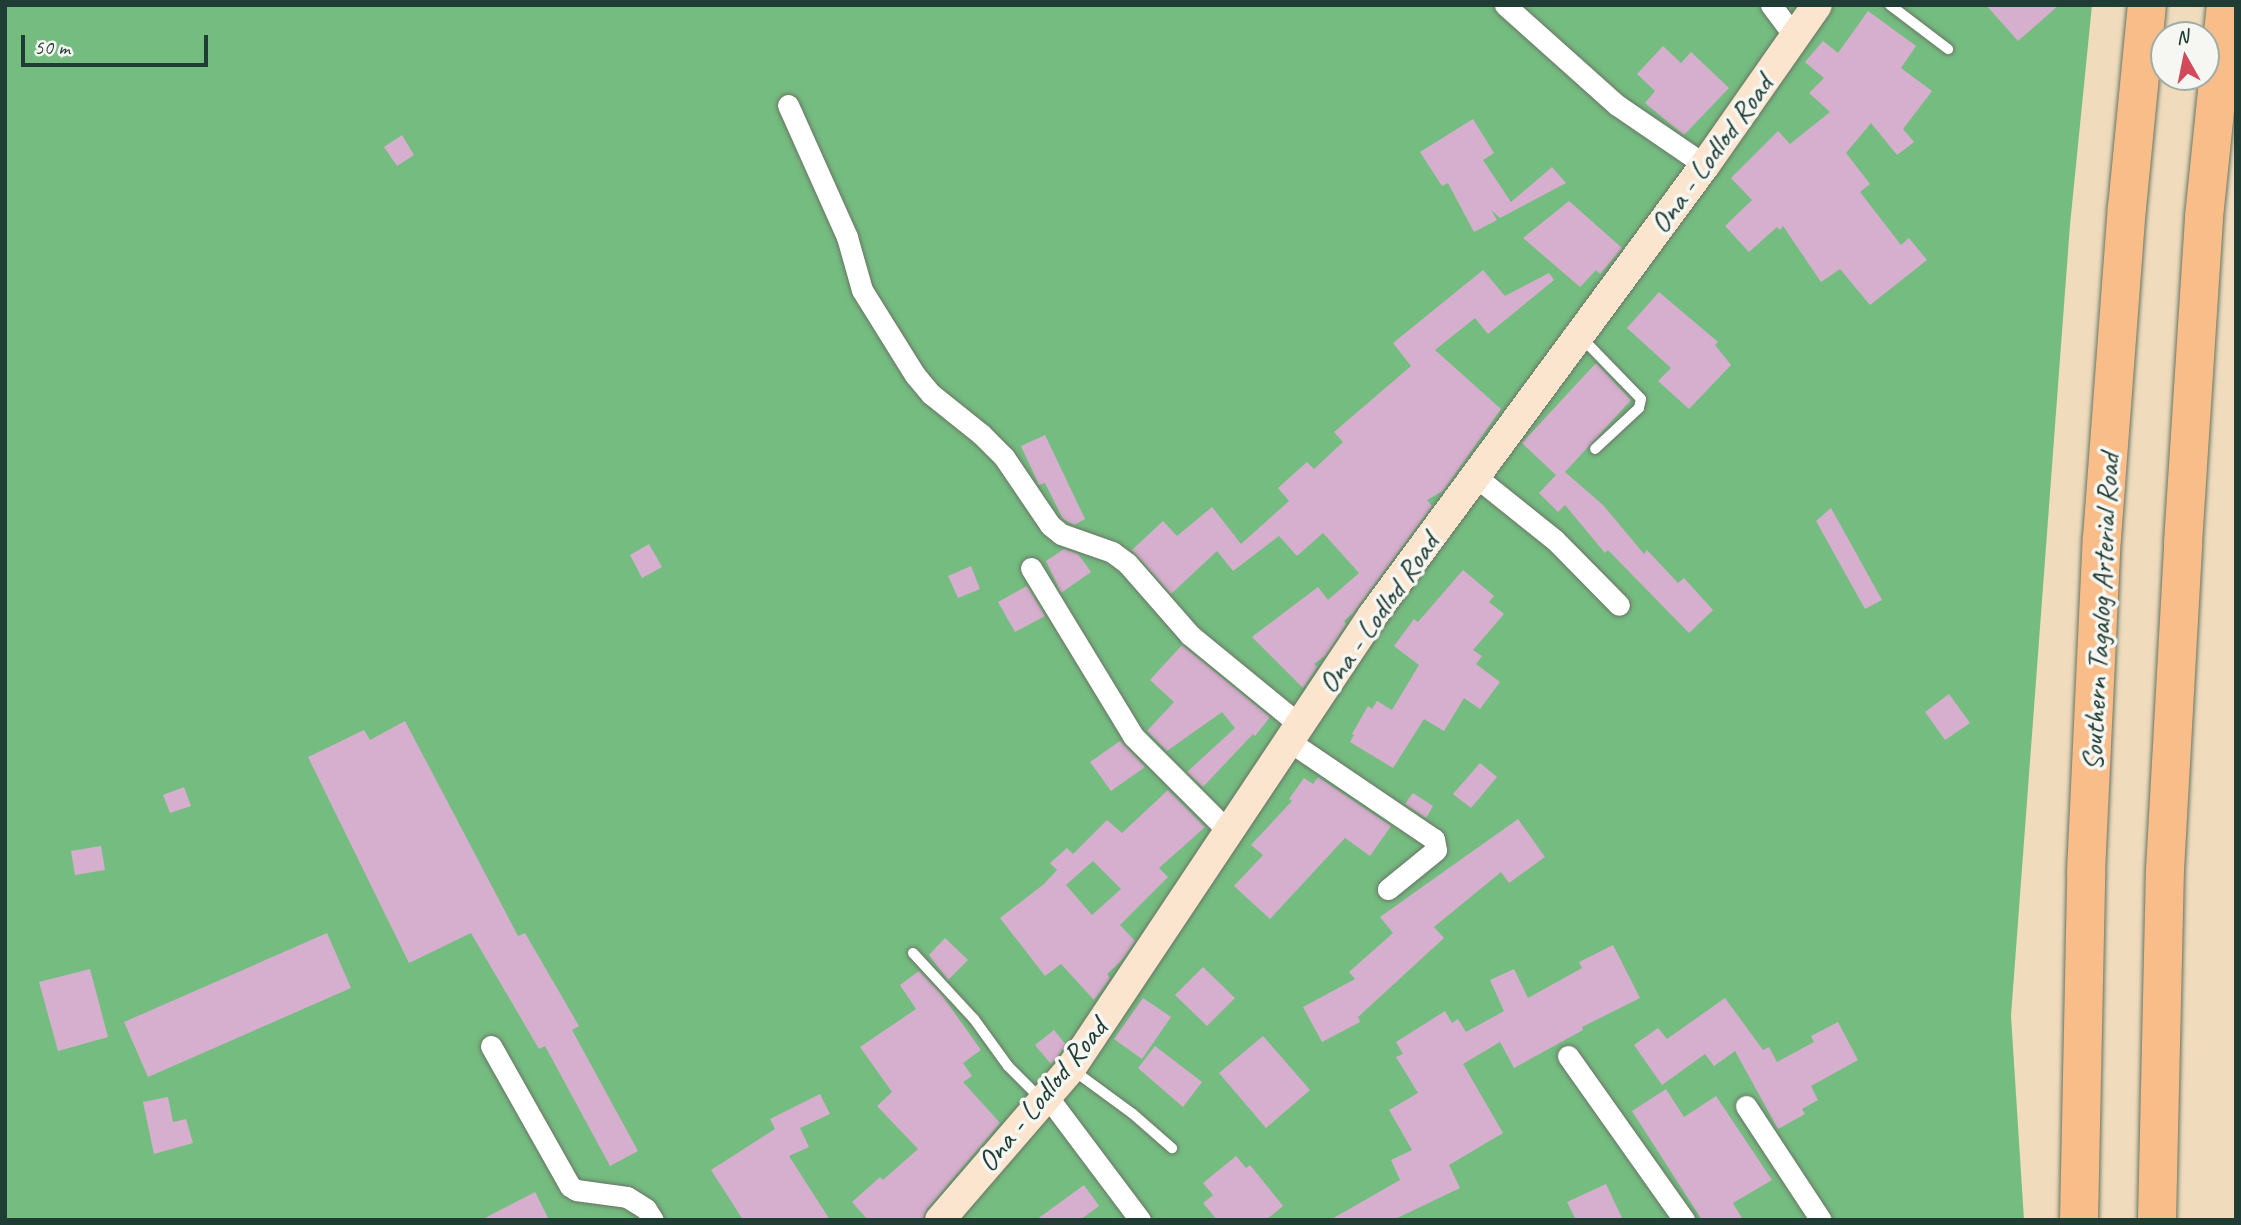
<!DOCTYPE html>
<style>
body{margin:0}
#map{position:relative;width:2241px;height:1225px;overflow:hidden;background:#f0dcbd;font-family:Caveat,sans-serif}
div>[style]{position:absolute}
.forest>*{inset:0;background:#75bc81}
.building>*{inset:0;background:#d7afce}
.roads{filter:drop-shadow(0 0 2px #687564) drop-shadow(0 0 2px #687564)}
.service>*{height:10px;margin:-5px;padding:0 5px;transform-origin:5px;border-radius:5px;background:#fff}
.minor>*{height:21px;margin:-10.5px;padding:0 10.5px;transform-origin:10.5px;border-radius:10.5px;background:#fff}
.secondary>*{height:30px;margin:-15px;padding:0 15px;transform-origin:15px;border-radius:15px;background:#fce5cf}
.motorway>*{height:38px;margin:-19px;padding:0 19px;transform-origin:19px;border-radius:19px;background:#f8bd88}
span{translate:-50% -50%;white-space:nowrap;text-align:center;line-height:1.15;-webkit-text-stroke:7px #f6f6f2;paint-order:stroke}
.street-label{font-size:30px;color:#1f3d34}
.frame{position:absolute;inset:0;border:7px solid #1f3d34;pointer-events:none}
.north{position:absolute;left:2150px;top:21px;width:70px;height:70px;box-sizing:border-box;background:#f6f6f2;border:2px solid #a0aca6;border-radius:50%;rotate:351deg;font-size:19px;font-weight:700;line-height:28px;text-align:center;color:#1f3d34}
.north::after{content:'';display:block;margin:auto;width:24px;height:32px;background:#d1495b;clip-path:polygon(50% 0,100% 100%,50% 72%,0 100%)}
.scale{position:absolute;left:21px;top:35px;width:187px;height:32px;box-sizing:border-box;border:4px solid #1f3d34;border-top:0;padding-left:9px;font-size:21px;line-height:24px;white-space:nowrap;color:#1f3d34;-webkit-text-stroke:5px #f6f6f2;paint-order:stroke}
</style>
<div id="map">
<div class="forest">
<div style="clip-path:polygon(5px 5px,2092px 5px,2070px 225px,2011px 1016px,2024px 1220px,5px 1220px)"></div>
</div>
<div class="building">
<div style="clip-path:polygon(1986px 5px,2059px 5px,2018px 41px)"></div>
<div style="clip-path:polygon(1868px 11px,1916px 46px,1901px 68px,1932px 91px,1903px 129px,1914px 142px,1897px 155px,1871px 123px,1846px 153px,1870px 184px,1860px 192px,1901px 245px,1909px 238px,1927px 260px,1870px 305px,1840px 269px,1821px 282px,1783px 226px,1780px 230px,1777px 227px,1749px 252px,1725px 226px,1752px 200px,1731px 178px,1778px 131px,1790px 144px,1830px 112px,1809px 93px,1824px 78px,1805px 62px,1823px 41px,1838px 53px)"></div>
<div style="clip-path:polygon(1663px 46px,1681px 63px,1691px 52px,1729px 88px,1684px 135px,1645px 103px,1655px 91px,1637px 74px)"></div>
<div style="clip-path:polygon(1473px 119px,1494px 153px,1483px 160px,1511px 202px,1552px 167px,1566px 183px,1500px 218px,1491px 210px,1497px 220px,1474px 232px,1448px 183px,1442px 186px,1420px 152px)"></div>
<div style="clip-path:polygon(402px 135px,414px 155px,397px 166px,384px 147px)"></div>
<div style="clip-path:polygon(1569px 201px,1622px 248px,1600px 274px,1596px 270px,1580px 287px,1523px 238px)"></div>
<div style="clip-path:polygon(1483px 270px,1505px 296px,1549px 273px,1554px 280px,1488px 334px,1475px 318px,1435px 350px,1501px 409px,1443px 491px,1427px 500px,1432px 506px,1353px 613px,1344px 621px,1346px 624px,1326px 655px,1314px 664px,1317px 667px,1303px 688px,1252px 637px,1318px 587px,1328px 600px,1359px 573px,1323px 533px,1297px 556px,1279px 536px,1233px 571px,1217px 551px,1171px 594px,1132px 550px,1163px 521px,1177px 536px,1212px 507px,1241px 544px,1289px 501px,1278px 488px,1307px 462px,1314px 469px,1343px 442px,1334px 432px,1411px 366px,1393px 343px)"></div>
<div style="clip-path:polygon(1659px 292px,1718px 342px,1715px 345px,1731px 365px,1689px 409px,1658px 381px,1671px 368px,1627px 328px)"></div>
<div style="clip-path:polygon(1596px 363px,1631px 400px,1565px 472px,1603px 505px,1644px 554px,1647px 550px,1678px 583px,1684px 578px,1713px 610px,1689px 633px,1608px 550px,1605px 553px,1565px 505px,1558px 512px,1539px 493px,1556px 475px,1522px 443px)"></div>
<div style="clip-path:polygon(1045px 435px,1085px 519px,1074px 525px,1063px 519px,1045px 483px,1039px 485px,1021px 446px)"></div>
<div style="clip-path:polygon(1831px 508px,1882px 600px,1865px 609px,1816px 521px)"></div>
<div style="clip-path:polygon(649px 544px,662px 567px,642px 578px,630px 555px)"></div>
<div style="clip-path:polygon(1064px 549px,1078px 554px,1091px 572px,1061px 593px,1046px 561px)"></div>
<div style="clip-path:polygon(971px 566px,980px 589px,958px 598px,948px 576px)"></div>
<div style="clip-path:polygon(1463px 570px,1494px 596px,1489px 602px,1504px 614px,1473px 650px,1482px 656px,1476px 664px,1500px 682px,1480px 709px,1464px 698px,1444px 731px,1424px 719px,1393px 768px,1350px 742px,1354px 735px,1352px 734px,1368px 706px,1372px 709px,1377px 701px,1392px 710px,1419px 665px,1394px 646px,1414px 619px,1418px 622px)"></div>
<div style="clip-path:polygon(1027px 586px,1045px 616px,1015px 632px,998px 602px)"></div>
<div style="clip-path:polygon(1182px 645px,1270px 717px,1255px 736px,1253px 734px,1203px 787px,1187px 772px,1235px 728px,1222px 712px,1167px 751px,1147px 731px,1174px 702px,1150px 680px)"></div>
<div style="clip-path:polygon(1949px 694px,1970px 723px,1945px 740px,1925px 712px)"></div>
<div style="clip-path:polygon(405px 721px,518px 936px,525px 933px,579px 1026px,572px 1030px,638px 1151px,610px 1166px,545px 1046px,539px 1049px,471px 933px,409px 963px,308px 757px,364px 730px,370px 740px)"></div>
<div style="clip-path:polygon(1120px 741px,1145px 767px,1111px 791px,1090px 762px)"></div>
<div style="clip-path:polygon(1480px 763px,1497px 777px,1471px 808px,1453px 794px)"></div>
<div style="clip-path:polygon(1318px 777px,1391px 826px,1370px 856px,1345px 838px,1270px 919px,1234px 886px,1263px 855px,1251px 845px,1292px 801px,1289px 799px,1304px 778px,1313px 784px)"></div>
<div style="clip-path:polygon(184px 787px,191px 806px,170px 813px,163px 795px)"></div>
<div style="clip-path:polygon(evenodd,1168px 790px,1205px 827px,1159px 868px,1168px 877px,1120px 925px,1135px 941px,1122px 960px,1107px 974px,1110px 978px,1094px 1000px,1061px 964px,1045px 976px,1000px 918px,1044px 884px,1057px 870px,1050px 863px,1067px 848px,1073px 854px,1107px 820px,1122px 833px,1168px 790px,1093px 861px,1121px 889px,1092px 915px,1066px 885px,1093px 861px)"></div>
<div style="clip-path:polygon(1413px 793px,1433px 806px,1426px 818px,1405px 804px)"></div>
<div style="clip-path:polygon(1518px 819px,1545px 857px,1509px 883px,1501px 872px,1434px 927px,1444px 938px,1358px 1017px,1360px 1022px,1322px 1042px,1303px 1007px,1355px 979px,1349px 972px,1393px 933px,1380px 917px)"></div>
<div style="clip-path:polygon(101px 846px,105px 870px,75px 875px,71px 851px)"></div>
<div style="clip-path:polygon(327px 933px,351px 988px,148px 1077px,124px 1022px)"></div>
<div style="clip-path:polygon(945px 938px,968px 960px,948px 980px,929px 955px)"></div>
<div style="clip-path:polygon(1613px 945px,1640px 998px,1582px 1027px,1583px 1030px,1514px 1068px,1500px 1042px,1463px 1064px,1503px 1133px,1449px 1165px,1460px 1188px,1393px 1220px,1330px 1220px,1400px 1180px,1391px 1160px,1412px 1150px,1389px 1110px,1418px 1093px,1396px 1057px,1403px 1054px,1396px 1042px,1445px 1011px,1452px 1023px,1458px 1019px,1466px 1032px,1504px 1011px,1490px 980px,1514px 969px,1528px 998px,1582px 968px,1579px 962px)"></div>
<div style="clip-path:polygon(1203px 967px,1235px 998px,1207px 1026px,1175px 995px)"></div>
<div style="clip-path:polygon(90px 969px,108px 1037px,58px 1051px,39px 982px)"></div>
<div style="clip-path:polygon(919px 971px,941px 994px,981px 1050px,963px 1063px,972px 1076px,963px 1082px,1000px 1123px,927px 1209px,923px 1220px,868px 1220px,852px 1202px,880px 1177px,883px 1180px,918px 1149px,877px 1106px,892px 1092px,860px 1047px,916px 1009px,900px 985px)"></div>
<div style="clip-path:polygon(1143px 998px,1171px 1017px,1142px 1059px,1114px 1039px)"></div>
<div style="clip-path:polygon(1725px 998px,1763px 1050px,1769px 1047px,1777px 1062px,1814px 1042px,1811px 1036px,1838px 1022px,1858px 1060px,1811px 1086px,1818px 1100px,1802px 1109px,1805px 1114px,1778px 1129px,1735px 1051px,1714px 1066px,1705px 1054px,1662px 1085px,1634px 1045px,1658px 1028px,1667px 1039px)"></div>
<div style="clip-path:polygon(1054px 1030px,1066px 1045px,1051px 1064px,1035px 1045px)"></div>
<div style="clip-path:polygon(1263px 1036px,1310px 1090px,1266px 1128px,1219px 1073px)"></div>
<div style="clip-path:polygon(1155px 1046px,1202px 1082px,1183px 1107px,1138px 1068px)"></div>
<div style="clip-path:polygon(1666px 1089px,1684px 1117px,1716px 1096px,1772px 1180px,1733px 1203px,1743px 1220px,1702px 1220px,1632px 1111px)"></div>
<div style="clip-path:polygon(820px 1094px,830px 1114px,800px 1128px,809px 1147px,789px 1156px,830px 1220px,743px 1220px,711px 1170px,775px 1129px,770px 1119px)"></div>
<div style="clip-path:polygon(168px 1097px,173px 1122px,186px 1119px,193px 1143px,154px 1154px,143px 1102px)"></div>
<div style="clip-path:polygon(1236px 1156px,1246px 1168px,1250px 1165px,1283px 1206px,1266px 1220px,1217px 1220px,1203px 1203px,1213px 1195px,1203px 1183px)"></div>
<div style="clip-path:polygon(1606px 1184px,1623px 1220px,1576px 1220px,1567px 1202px)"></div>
<div style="clip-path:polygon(1084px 1185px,1099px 1206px,1080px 1220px,1036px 1220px)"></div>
<div style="clip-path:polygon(535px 1192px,549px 1220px,481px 1220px)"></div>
</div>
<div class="roads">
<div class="service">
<div style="left:1890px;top:5px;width:73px;rotate:37.2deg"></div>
<div style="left:1581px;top:337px;width:86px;rotate:45.9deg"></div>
<div style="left:1641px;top:399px;width:9px;rotate:103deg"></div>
<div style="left:1639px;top:408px;width:60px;rotate:137deg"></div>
<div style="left:913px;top:953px;width:90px;rotate:47.3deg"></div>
<div style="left:974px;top:1019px;width:58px;rotate:54.1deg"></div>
<div style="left:1008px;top:1066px;width:47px;rotate:45deg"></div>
<div style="left:1073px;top:1070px;width:74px;rotate:36.3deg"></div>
<div style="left:1133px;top:1114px;width:52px;rotate:41.1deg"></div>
</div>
<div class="minor">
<div style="left:1505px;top:5px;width:150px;rotate:41.8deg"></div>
<div style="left:1617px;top:105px;width:107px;rotate:34.3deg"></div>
<div style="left:1771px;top:5px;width:40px;rotate:53deg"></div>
<div style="left:788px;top:105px;width:145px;rotate:65.9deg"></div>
<div style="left:847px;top:237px;width:55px;rotate:74.2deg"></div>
<div style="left:862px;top:290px;width:100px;rotate:58.1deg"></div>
<div style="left:915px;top:375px;width:25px;rotate:50deg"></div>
<div style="left:931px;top:394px;width:64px;rotate:38.7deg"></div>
<div style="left:981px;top:434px;width:33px;rotate:45deg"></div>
<div style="left:1004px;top:457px;width:82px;rotate:55.9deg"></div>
<div style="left:1050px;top:525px;width:14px;rotate:39deg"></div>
<div style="left:1061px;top:534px;width:54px;rotate:19.4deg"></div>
<div style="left:1112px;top:552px;width:19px;rotate:36deg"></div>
<div style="left:1127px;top:563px;width:96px;rotate:48.8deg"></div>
<div style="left:1190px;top:635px;width:142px;rotate:39.3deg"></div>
<div style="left:1475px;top:476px;width:102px;rotate:38.7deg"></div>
<div style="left:1555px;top:540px;width:91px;rotate:45.4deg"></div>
<div style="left:1031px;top:568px;width:197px;rotate:58.7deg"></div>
<div style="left:1133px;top:736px;width:136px;rotate:45deg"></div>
<div style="left:1289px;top:741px;width:175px;rotate:34.1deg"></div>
<div style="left:1434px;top:839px;width:11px;rotate:80deg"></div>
<div style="left:1436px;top:850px;width:62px;rotate:140.9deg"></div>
<div style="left:491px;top:1046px;width:161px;rotate:60.6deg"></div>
<div style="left:570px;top:1186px;width:7px;rotate:34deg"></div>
<div style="left:576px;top:1190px;width:51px;rotate:7.8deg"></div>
<div style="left:627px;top:1197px;width:22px;rotate:32deg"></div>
<div style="left:646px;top:1209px;width:13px;rotate:58deg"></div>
<div style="left:1568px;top:1056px;width:201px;rotate:54.7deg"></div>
<div style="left:1047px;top:1096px;width:155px;rotate:53.1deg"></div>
<div style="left:1746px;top:1106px;width:136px;rotate:56.7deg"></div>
</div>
<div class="secondary">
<div style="left:940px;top:1220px;width:201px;rotate:-49.2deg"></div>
<div style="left:1071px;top:1068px;width:544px;rotate:-56.31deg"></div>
<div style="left:1373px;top:615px;width:559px;rotate:-53.58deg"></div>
<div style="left:1705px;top:165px;width:195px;rotate:-55deg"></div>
</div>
<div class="motorway">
<div style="left:2079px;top:1220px;width:348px;rotate:-88.8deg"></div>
<div style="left:2086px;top:872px;width:334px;rotate:-87.3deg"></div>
<div style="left:2102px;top:538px;width:331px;rotate:-85.7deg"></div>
<div style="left:2127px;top:208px;width:204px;rotate:-84.4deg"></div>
<div style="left:2157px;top:1220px;width:350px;rotate:-88.7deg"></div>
<div style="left:2165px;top:870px;width:327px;rotate:-86.8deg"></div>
<div style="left:2183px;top:543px;width:327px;rotate:-86.3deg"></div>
<div style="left:2204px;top:217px;width:213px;rotate:-84.1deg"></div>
</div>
</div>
<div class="street-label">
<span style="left:1711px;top:154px;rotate:-54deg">Ona - Lodlod Road</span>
<span style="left:2100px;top:612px;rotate:-87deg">Southern Tagalog Arterial Road</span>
<span style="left:1378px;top:613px;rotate:-55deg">Ona - Lodlod Road</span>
<span style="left:1042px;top:1095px;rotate:-51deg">Ona - Lodlod Road</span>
</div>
<div class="frame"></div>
<div class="north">N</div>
<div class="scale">50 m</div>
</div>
